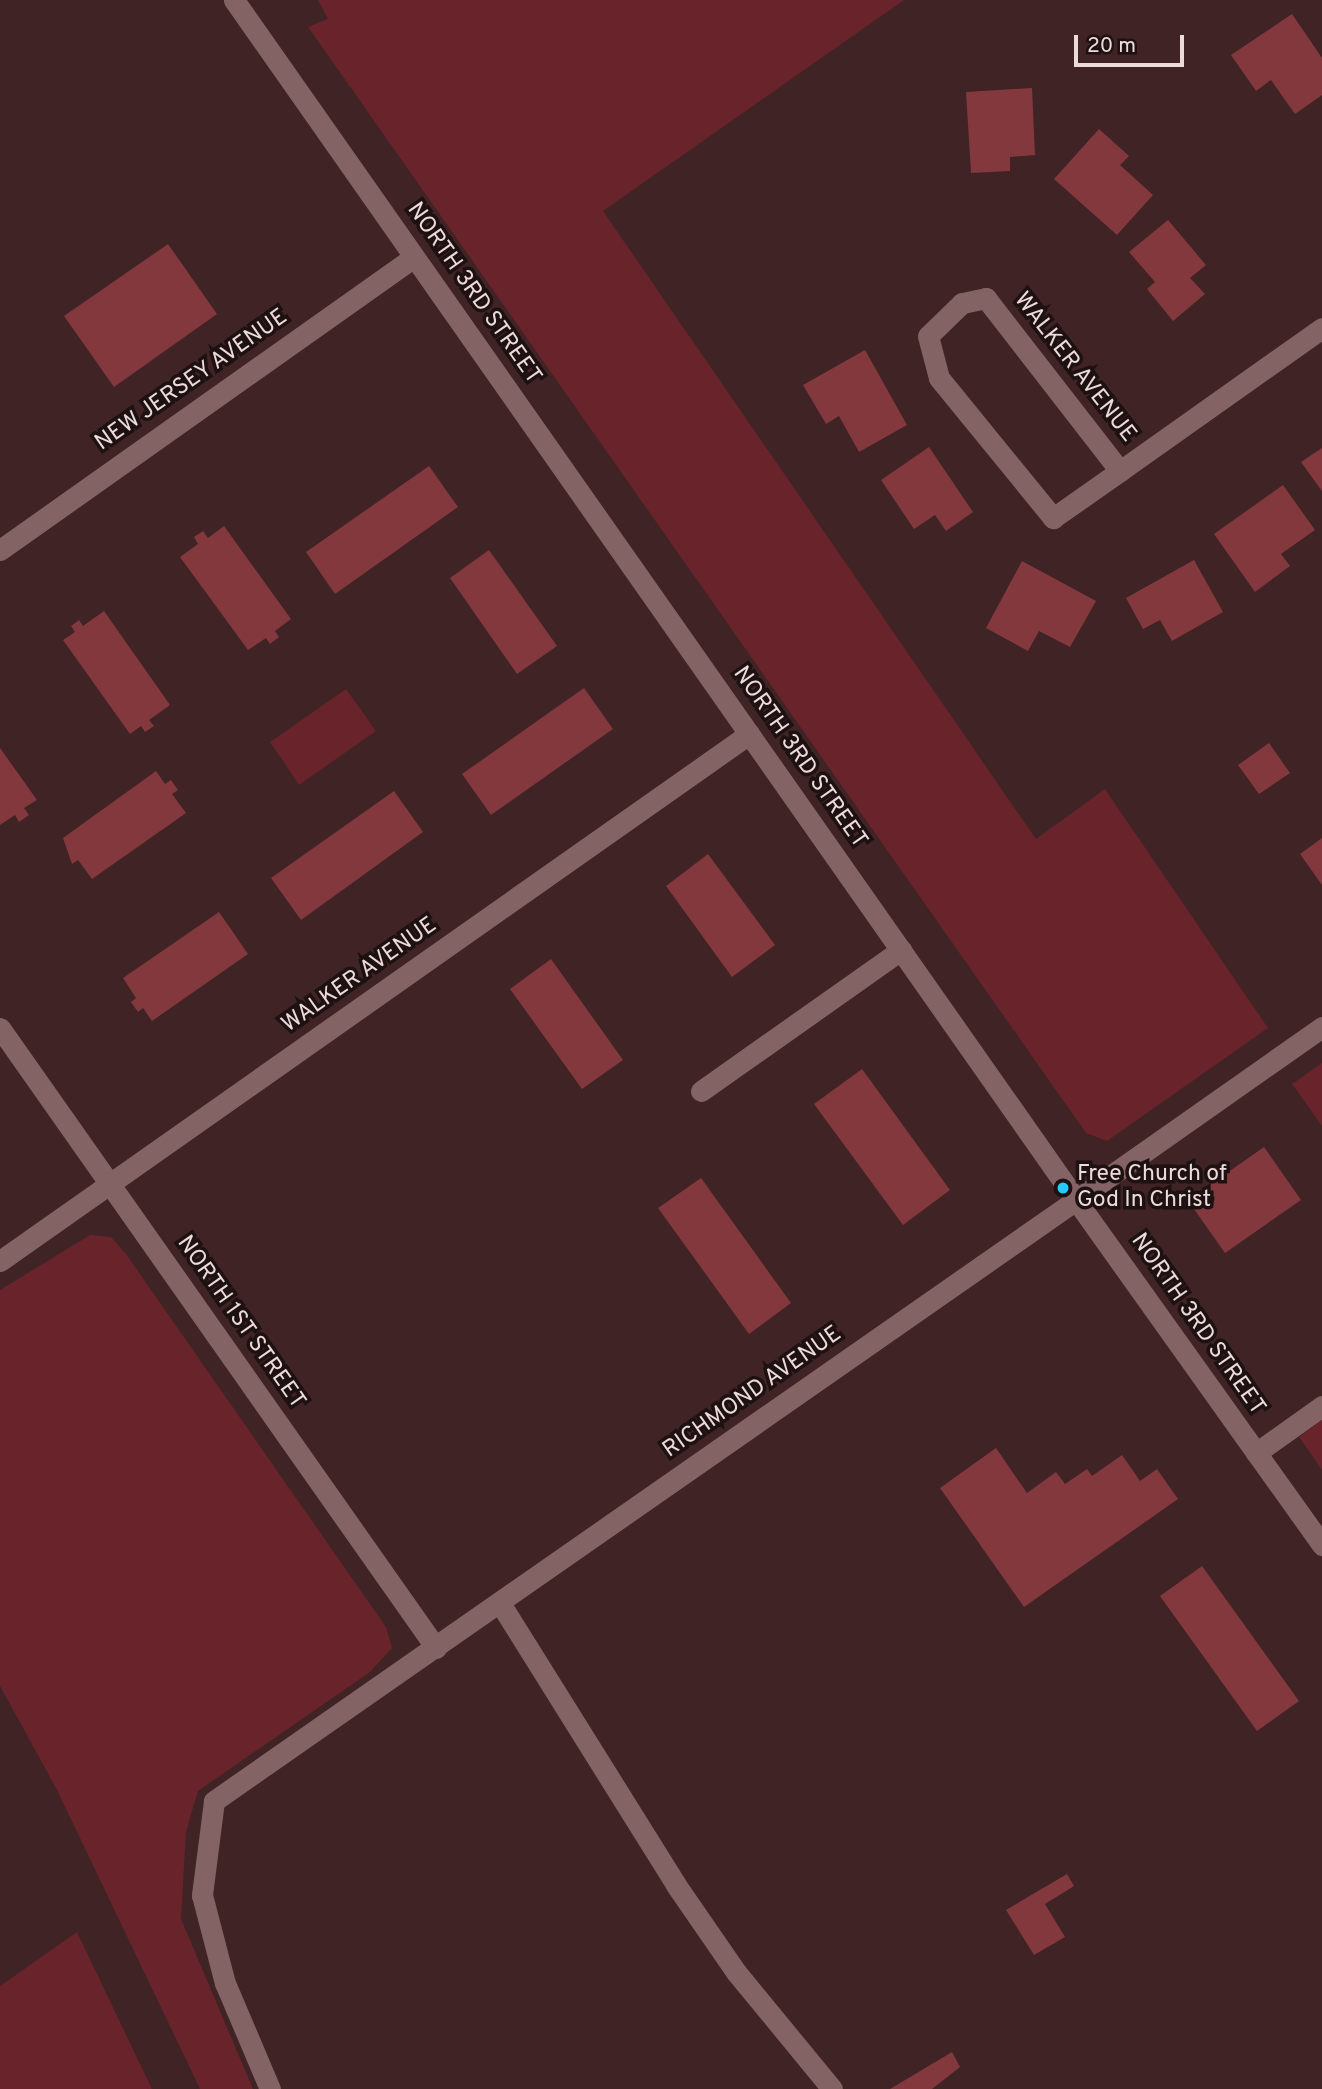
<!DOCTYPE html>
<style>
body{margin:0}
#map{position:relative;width:1322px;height:2089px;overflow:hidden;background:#3f2325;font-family:Overpass,sans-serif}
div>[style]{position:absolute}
.green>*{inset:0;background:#68232b}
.building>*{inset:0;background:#83383e}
.service>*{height:21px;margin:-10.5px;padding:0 10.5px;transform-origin:10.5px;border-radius:10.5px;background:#836364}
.minor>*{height:21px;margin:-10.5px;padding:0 10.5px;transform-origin:10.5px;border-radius:10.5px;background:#836364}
.tertiary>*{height:21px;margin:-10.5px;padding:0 10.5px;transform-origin:10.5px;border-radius:10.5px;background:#836364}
.dots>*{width:19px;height:19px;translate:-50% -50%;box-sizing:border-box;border:4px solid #1d1111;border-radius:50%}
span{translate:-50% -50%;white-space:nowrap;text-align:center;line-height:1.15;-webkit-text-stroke:7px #1d1111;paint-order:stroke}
.street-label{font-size:23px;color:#eddada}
.poi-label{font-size:23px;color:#eddada}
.left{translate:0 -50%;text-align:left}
.scale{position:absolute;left:1074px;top:35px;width:110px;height:32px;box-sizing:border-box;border:4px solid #eddada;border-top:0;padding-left:9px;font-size:21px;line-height:24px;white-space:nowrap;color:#eddada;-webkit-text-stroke:5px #1d1111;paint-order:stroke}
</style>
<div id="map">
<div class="green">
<div style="clip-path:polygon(318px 0,904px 0,603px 211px,1036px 839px,1105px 789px,1268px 1028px,1107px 1141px,1086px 1133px,308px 27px,328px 19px)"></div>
<div style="clip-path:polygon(346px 689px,376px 731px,299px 785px,270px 742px)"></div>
<div style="clip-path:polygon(1322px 1063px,1322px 1126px,1292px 1084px)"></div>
<div style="clip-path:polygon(90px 1235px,111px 1237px,126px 1254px,386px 1627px,392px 1648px,370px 1672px,198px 1791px,186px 1832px,181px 1919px,253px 2089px,200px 2089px,56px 1788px,0 1686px,0 1290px)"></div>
<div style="clip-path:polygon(1322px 1420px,1322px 1470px,1299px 1437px)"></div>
<div style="clip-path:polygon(77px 1932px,152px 2089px,0 2089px,0 1986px)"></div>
</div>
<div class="building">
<div style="clip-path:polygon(1292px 14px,1322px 58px,1322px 95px,1295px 114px,1271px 80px,1256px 91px,1231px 55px)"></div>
<div style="clip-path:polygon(1032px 88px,1035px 155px,1010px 157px,1010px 171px,971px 173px,966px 92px)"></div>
<div style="clip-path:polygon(1099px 129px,1129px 156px,1120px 165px,1153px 195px,1117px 235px,1054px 179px)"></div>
<div style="clip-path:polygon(1168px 220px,1206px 265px,1190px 278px,1205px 294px,1173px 321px,1147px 289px,1155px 282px,1129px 252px)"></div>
<div style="clip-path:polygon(168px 244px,217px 314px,114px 387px,64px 316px)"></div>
<div style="clip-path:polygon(865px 350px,907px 425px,859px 452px,839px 416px,826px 424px,803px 385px)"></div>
<div style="clip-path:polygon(929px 447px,973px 512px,946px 531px,935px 515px,914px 529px,881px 480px)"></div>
<div style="clip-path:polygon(1322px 448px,1322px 491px,1301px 462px)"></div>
<div style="clip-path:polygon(429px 466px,458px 507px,335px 594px,306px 552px)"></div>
<div style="clip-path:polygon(1283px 485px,1315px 530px,1281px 554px,1290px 566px,1255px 592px,1214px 534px)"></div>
<div style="clip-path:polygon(224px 526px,291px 619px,275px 631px,279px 637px,270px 644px,266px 638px,248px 650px,180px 557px,198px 544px,194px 537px,203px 531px,208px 538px)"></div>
<div style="clip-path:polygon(489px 550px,557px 646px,517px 674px,450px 578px)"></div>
<div style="clip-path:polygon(1194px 560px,1223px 612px,1172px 641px,1160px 620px,1143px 629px,1126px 598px)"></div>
<div style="clip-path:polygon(1022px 561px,1096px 601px,1070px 647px,1039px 631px,1028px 651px,986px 628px)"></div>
<div style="clip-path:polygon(104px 611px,170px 705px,149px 720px,154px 726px,145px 732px,141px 726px,130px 734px,63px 640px,75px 632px,71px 626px,79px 620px,83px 626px)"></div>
<div style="clip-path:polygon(584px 688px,613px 729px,491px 815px,462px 774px)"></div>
<div style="clip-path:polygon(1269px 743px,1290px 773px,1259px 794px,1238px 765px)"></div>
<div style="clip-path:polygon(0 748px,37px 800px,24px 808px,29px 815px,19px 822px,15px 815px,0 825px)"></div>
<div style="clip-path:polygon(156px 771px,165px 784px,171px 780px,178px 790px,172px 794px,186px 813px,92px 879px,78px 860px,72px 864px,63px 838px)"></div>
<div style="clip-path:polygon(394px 791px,423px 832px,301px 920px,271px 878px)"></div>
<div style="clip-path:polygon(1322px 838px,1322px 885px,1300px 854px)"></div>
<div style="clip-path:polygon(708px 854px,775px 945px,732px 977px,666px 886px)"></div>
<div style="clip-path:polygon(219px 912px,248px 954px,152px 1021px,143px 1008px,138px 1012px,131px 1002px,136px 998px,123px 978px)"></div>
<div style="clip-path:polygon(551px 959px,623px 1060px,582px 1089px,510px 989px)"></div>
<div style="clip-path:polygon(862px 1069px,950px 1190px,903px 1225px,814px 1104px)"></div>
<div style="clip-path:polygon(1264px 1147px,1301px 1200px,1225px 1253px,1194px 1209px,1210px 1198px,1204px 1189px)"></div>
<div style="clip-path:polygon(701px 1178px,791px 1303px,749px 1334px,658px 1208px)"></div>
<div style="clip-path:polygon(996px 1448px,1027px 1493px,1056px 1472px,1065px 1484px,1087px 1469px,1092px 1476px,1122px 1455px,1140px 1481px,1157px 1469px,1178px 1499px,1024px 1607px,940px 1488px)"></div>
<div style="clip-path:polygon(1202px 1566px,1299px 1701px,1257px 1731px,1160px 1596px)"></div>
<div style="clip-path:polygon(1067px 1874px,1074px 1886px,1045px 1904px,1065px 1937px,1034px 1955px,1006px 1910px)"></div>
<div style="clip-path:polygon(952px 2052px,960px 2067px,932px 2089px,890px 2089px)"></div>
</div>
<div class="service">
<div style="left:701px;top:1091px;width:245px;rotate:-35.2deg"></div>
<div style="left:1256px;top:1453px;width:81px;rotate:-35.5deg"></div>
<div style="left:500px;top:1603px;width:332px;rotate:58deg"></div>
<div style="left:676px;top:1885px;width:106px;rotate:55.4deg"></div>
<div style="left:736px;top:1972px;width:151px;rotate:50.6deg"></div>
</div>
<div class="minor">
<div style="left:234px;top:0;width:1466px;rotate:54.94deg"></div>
<div style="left:1076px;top:1200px;width:1051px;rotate:145.12deg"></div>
<div style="left:214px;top:1801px;width:95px;rotate:97.3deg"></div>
<div style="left:202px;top:1895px;width:91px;rotate:75.4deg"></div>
<div style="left:225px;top:1983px;width:115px;rotate:67deg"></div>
<div style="left:1120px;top:471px;width:219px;rotate:-127.8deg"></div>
<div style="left:986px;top:298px;width:25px;rotate:168deg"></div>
<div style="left:962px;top:303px;width:47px;rotate:135.9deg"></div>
<div style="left:928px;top:336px;width:43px;rotate:75.3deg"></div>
<div style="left:939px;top:378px;width:181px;rotate:50.8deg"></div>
<div style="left:1053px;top:518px;width:82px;rotate:-35deg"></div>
<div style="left:1120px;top:471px;width:247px;rotate:-35.3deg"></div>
<div style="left:0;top:550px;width:507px;rotate:-35.29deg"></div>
<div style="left:0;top:1028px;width:758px;rotate:54.88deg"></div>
<div style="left:0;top:1261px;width:916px;rotate:-35.13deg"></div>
</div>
<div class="tertiary">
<div style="left:1322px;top:1027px;width:301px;rotate:144.9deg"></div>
<div style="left:1076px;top:1200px;width:424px;rotate:54.5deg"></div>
</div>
<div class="dots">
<div style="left:1063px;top:1188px;background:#25c9fe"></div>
</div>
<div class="street-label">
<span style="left:473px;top:294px;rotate:55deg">NORTH 3RD STREET</span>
<span style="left:1074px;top:368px;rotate:52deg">WALKER AVENUE</span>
<span style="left:192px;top:381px;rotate:-35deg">NEW JERSEY AVENUE</span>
<span style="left:799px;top:758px;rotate:55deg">NORTH 3RD STREET</span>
<span style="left:360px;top:976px;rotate:-35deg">WALKER AVENUE</span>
<span style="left:240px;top:1323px;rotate:55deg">NORTH 1ST STREET</span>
<span style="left:1197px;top:1325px;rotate:55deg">NORTH 3RD STREET</span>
<span style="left:753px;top:1393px;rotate:-35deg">RICHMOND AVENUE</span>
</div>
<div class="poi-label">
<span class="left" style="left:1077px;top:1188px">Free Church of<br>God In Christ</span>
</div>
<div class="scale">20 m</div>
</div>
